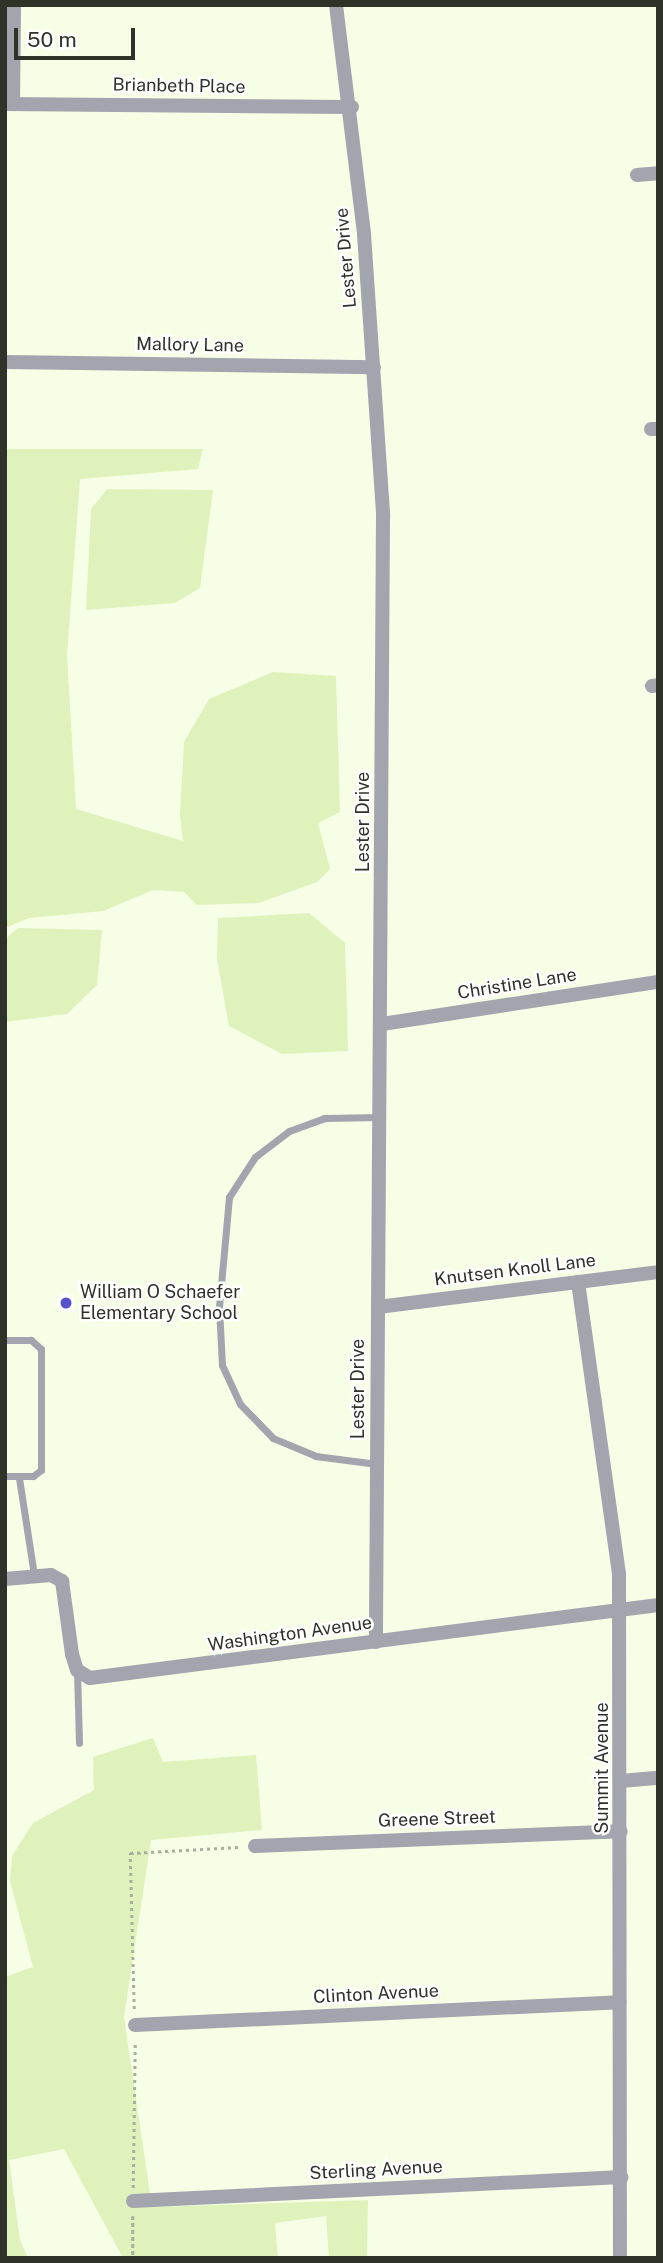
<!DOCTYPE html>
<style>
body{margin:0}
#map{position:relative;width:663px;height:2263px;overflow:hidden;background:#f6fee6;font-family:"Public Sans",sans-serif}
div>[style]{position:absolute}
.green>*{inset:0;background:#e0f2bc}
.path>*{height:2.5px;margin-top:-1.25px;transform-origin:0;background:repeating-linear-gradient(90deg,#a9af9d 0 3.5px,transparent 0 7px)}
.service>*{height:7px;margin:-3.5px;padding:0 3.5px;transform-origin:3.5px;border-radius:3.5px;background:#a2a4ae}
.minor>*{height:14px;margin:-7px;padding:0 7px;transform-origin:7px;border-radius:7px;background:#a2a4ae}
.dots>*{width:19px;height:19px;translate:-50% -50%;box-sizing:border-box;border:4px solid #fff;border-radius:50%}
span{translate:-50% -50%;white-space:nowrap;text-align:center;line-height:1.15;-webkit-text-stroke:5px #fff;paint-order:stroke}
.street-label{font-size:18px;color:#2f3229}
.poi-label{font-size:18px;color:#2f3229}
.left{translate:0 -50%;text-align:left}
.frame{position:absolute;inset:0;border:7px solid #2f3229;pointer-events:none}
.scale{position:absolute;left:14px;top:28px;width:121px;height:32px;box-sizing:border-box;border:4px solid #2f3229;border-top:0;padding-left:9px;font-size:21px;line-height:24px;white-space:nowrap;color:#2f3229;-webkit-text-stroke:5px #fff;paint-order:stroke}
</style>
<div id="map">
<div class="green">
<div style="clip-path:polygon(5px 449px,203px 449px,198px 469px,80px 479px,67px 655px,76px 809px,183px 841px,180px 816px,184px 742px,209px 699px,273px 672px,336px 676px,340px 812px,318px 823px,330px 869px,317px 882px,259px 903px,197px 905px,184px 892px,153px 890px,103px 911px,29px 918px,5px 928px)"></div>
<div style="clip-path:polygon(107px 489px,213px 490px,200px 588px,175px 603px,86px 610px,91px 509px)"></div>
<div style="clip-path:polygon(309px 913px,345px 943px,348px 1051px,282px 1054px,229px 1026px,217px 959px,218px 918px)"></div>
<div style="clip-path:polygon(18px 928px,102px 930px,97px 985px,67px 1014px,5px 1022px,5px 939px)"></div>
<div style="clip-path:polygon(153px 1738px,163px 1762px,256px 1755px,262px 1830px,151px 1840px,124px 2017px,152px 2207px,368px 2200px,367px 2258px,329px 2258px,326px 2216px,275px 2223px,278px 2258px,123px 2258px,64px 2149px,9px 2160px,20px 2240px,28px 2258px,5px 2258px,5px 1977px,33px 1967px,10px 1881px,12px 1856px,33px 1823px,94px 1790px,93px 1757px)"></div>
</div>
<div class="path">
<div style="left:134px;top:2009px;width:156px;rotate:-91.5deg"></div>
<div style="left:130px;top:1853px;width:109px;rotate:-3.2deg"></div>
<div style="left:133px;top:2188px;width:147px;rotate:-89.2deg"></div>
<div style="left:133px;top:2216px;width:42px;rotate:90deg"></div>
</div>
<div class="service">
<div style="left:5px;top:1340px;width:26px"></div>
<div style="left:31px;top:1340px;width:13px;rotate:42deg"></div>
<div style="left:41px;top:1349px;width:121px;rotate:90deg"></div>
<div style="left:41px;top:1470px;width:10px;rotate:143deg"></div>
<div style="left:33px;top:1476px;width:28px;rotate:180deg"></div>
<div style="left:377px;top:1464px;width:62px;rotate:-172.5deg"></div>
<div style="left:316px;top:1456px;width:47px;rotate:-157.3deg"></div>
<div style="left:273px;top:1438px;width:47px;rotate:-134.1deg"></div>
<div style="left:240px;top:1404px;width:43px;rotate:-114.8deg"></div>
<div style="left:222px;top:1365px;width:58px;rotate:-93deg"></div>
<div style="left:219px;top:1307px;width:110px;rotate:-84.8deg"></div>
<div style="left:229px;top:1197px;width:48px;rotate:-57deg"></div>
<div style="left:255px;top:1157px;width:43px;rotate:-37.4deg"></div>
<div style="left:289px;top:1131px;width:37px;rotate:-20deg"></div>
<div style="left:324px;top:1118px;width:56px;rotate:-1deg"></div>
<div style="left:19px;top:1478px;width:98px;rotate:81.2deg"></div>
<div style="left:77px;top:1671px;width:72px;rotate:88.4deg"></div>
</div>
<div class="minor">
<div style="left:336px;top:5px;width:231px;rotate:83deg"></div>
<div style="left:364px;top:234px;width:283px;rotate:86.1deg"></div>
<div style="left:383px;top:516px;width:1126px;rotate:90.36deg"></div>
<div style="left:5px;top:104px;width:347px;rotate:0.5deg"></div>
<div style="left:13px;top:104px;width:99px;rotate:-89.4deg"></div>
<div style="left:637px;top:175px;width:21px;rotate:-5deg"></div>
<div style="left:5px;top:362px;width:369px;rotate:0.8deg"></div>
<div style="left:651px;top:429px;width:7px"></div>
<div style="left:652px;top:686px;width:6px;rotate:-9deg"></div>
<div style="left:382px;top:1024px;width:279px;rotate:-8.7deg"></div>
<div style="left:578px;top:1282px;width:296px;rotate:82deg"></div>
<div style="left:619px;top:1575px;width:683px;rotate:89.92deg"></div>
<div style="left:378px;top:1307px;width:282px;rotate:-7.1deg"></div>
<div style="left:5px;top:1579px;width:46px;rotate:-5deg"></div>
<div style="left:51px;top:1575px;width:13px;rotate:29deg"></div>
<div style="left:62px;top:1581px;width:74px;rotate:82.2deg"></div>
<div style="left:72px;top:1654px;width:17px;rotate:73deg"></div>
<div style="left:77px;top:1670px;width:15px;rotate:32deg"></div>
<div style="left:90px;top:1678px;width:573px;rotate:-7.32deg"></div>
<div style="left:621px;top:1781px;width:37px;rotate:-5deg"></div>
<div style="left:255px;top:1846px;width:366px;rotate:-2.3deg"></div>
<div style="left:135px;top:2025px;width:485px;rotate:-2.7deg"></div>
<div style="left:133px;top:2201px;width:489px;rotate:-2.8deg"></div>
</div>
<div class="dots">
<div style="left:66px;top:1303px;background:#5652ca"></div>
</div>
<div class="street-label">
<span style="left:179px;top:86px;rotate:1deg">Brianbeth Place</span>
<span style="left:346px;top:258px;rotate:-95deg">Lester Drive</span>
<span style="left:190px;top:345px;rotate:1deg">Mallory Lane</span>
<span style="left:363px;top:822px;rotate:-90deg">Lester Drive</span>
<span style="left:517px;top:984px;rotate:-9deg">Christine Lane</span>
<span style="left:515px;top:1270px;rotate:-7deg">Knutsen Knoll Lane</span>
<span style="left:358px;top:1389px;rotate:-90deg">Lester Drive</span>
<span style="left:290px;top:1634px;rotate:-8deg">Washington Avenue</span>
<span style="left:602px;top:1768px;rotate:-90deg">Summit Avenue</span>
<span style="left:437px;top:1819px;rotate:-2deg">Greene Street</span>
<span style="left:376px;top:1994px;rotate:-3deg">Clinton Avenue</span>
<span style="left:376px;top:2170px;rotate:-3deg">Sterling Avenue</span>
</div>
<div class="poi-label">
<span class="left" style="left:80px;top:1303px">William O Schaefer<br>Elementary School</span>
</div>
<div class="frame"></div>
<div class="scale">50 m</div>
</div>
